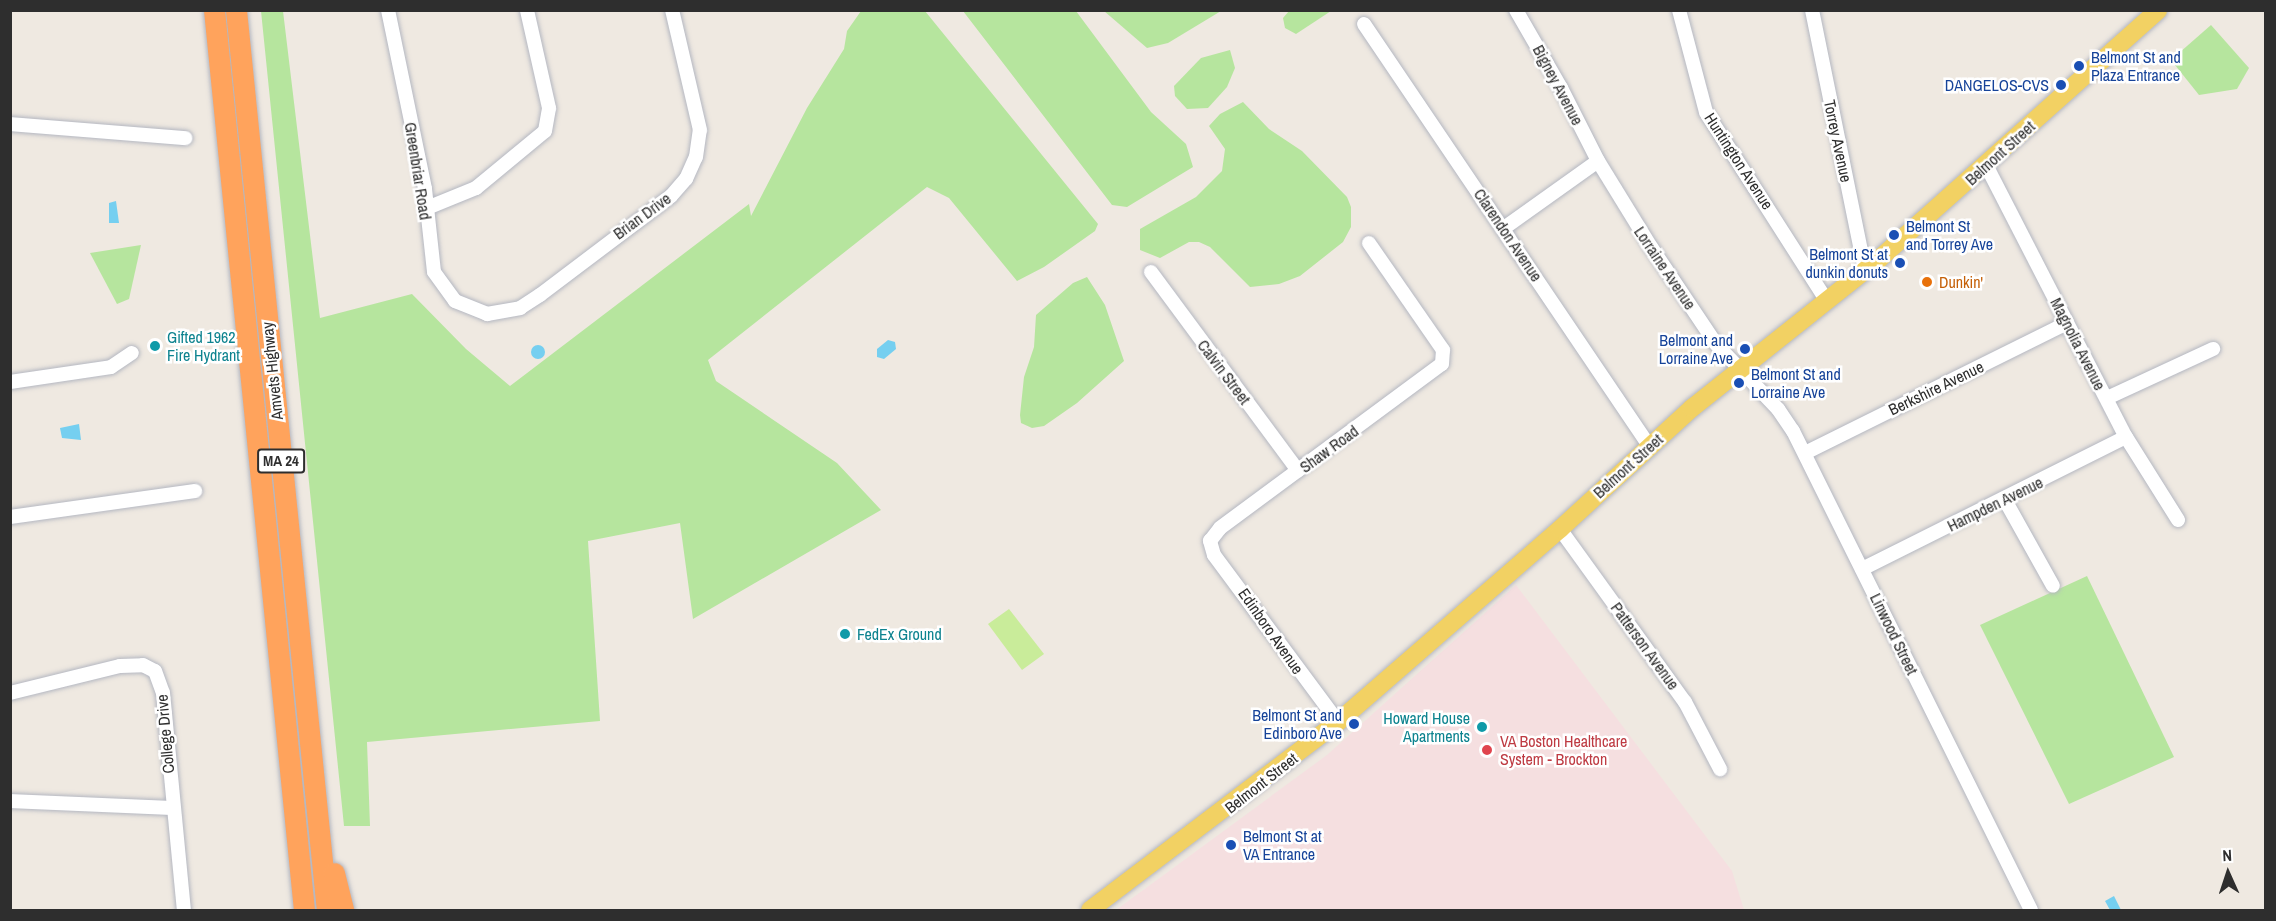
<!DOCTYPE html>
<style>
body{margin:0}
#map{position:relative;width:2276px;height:921px;overflow:hidden;background:#efe9e1;font-family:"Archivo Narrow",sans-serif}
div>[style]{position:absolute}
.medical>*{inset:0;background:#f5dfe0}
.green>*{inset:0;background:#b6e59e}
.pitch>*{inset:0;background:#c9ec9a}
.water>*{inset:0;background:#75cff0}
.round{border-radius:50%}
.roads{filter:drop-shadow(0 0 2px #b4b7c1) drop-shadow(0 0 2px #b4b7c1)}
.minor>*{height:14px;margin:-7px;padding:0 7px;transform-origin:7px;border-radius:7px;background:#fff}
.major>*{height:18px;margin:-9px;padding:0 9px;transform-origin:9px;border-radius:9px;background:#f2d163}
.highway>*{height:21px;margin:-10.5px;padding:0 10.5px;transform-origin:10.5px;border-radius:10.5px;background:#ffa35c}
.dots>*{width:16px;height:16px;translate:-50% -50%;box-sizing:border-box;border:3px solid #fff;border-radius:50%}
span{translate:-50% -50%;white-space:nowrap;text-align:center;line-height:1.15;-webkit-text-stroke:5px #fff;paint-order:stroke}
.shield-label span{padding:2px 4px;background:#fff;border:2px solid;border-radius:4px;-webkit-text-stroke-width:0}
.shield-label{font-size:15px;color:#2e2e2e;font-weight:700}
.transit-label{font-size:16px;color:#164399}
.left{translate:0 -50%;text-align:left}
.right{translate:-100% -50%;text-align:right}
.street-label{font-size:16px;color:#2e2e2e}
.food-label{font-size:16px;color:#c56008}
.culture-label{font-size:16px;color:#0d838f}
.health-label{font-size:16px;color:#be3a42}
.frame{position:absolute;inset:0;border:12px solid #2e2e2e;pointer-events:none}
.north{position:absolute;left:2198px;top:843px;width:60px;height:60px;-webkit-text-stroke:4px #fff;paint-order:stroke;rotate:357deg;font-size:16px;font-weight:700;line-height:24px;text-align:center;color:#2e2e2e}
.north::after{content:'';display:block;margin:auto;width:21px;height:27px;background:#2e2e2e;clip-path:polygon(50% 0,100% 100%,50% 72%,0 100%)}
</style>
<div id="map">
<div class="medical">
<div style="clip-path:polygon(1516px 585px,1732px 871px,1744px 910px,1116px 910px,1327px 755px)"></div>
</div>
<div class="green">
<div style="clip-path:polygon(261px 11px,283px 11px,320px 318px,412px 294px,466px 349px,510px 386px,749px 204px,751px 216px,807px 108px,844px 49px,847px 31px,861px 11px,925px 11px,1098px 224px,1095px 231px,1044px 267px,1017px 281px,949px 198px,927px 187px,708px 360px,716px 381px,837px 463px,881px 510px,693px 619px,680px 523px,588px 541px,600px 721px,367px 742px,370px 826px,344px 826px)"></div>
<div style="clip-path:polygon(963px 11px,1076px 11px,1151px 112px,1186px 144px,1193px 167px,1127px 207px,1112px 205px)"></div>
<div style="clip-path:polygon(1104px 11px,1221px 11px,1168px 43px,1147px 48px)"></div>
<div style="clip-path:polygon(1289px 11px,1331px 10px,1331px 11px,1296px 34px,1285px 28px,1283px 18px)"></div>
<div style="clip-path:polygon(2211px 25px,2249px 68px,2237px 89px,2199px 95px,2171px 60px)"></div>
<div style="clip-path:polygon(1230px 50px,1235px 68px,1227px 87px,1208px 108px,1187px 109px,1175px 96px,1174px 86px,1201px 58px)"></div>
<div style="clip-path:polygon(1243px 102px,1269px 129px,1302px 151px,1347px 197px,1351px 207px,1351px 227px,1343px 242px,1300px 276px,1279px 284px,1250px 287px,1210px 247px,1199px 242px,1189px 242px,1160px 258px,1140px 250px,1140px 229px,1196px 197px,1222px 171px,1225px 149px,1209px 126px,1220px 114px)"></div>
<div style="clip-path:polygon(141px 245px,129px 299px,117px 304px,90px 253px)"></div>
<div style="clip-path:polygon(1087px 277px,1105px 305px,1124px 361px,1077px 403px,1044px 426px,1032px 428px,1021px 423px,1020px 415px,1024px 377px,1034px 347px,1036px 315px,1073px 283px)"></div>
<div style="clip-path:polygon(2087px 576px,2174px 757px,2069px 804px,1980px 625px)"></div>
</div>
<div class="pitch">
<div style="clip-path:polygon(1009px 609px,1044px 654px,1022px 670px,988px 624px)"></div>
</div>
<div class="water">
<div style="clip-path:polygon(116px 201px,119px 223px,109px 223px,109px 203px)"></div>
<div style="clip-path:polygon(888px 340px,895px 342px,896px 349px,884px 359px,877px 357px,877px 349px)"></div>
<div class="round" style="left:531px;top:345px;width:14px;height:14px"></div>
<div style="clip-path:polygon(79px 424px,81px 440px,62px 438px,60px 428px)"></div>
<div style="clip-path:polygon(2114px 896px,2121px 910px,2110px 910px,2105px 901px)"></div>
</div>
<div class="roads">
<div class="minor">
<div style="left:388px;top:10px;width:183px;rotate:78.3deg"></div>
<div style="left:425px;top:189px;width:83px;rotate:83.8deg"></div>
<div style="left:434px;top:272px;width:36px;rotate:54deg"></div>
<div style="left:455px;top:301px;width:35px;rotate:22deg"></div>
<div style="left:487px;top:314px;width:34px;rotate:-10deg"></div>
<div style="left:520px;top:308px;width:24px;rotate:-33deg"></div>
<div style="left:540px;top:295px;width:164px;rotate:-37.1deg"></div>
<div style="left:671px;top:196px;width:23px;rotate:-49deg"></div>
<div style="left:686px;top:179px;width:24px;rotate:-66deg"></div>
<div style="left:696px;top:157px;width:27px;rotate:-82deg"></div>
<div style="left:700px;top:130px;width:123px;rotate:-103.1deg"></div>
<div style="left:1516px;top:10px;width:90px;rotate:60deg"></div>
<div style="left:1561px;top:88px;width:82px;rotate:63.1deg"></div>
<div style="left:1598px;top:161px;width:101px;rotate:58.4deg"></div>
<div style="left:1651px;top:247px;width:117px;rotate:56.2deg"></div>
<div style="left:1716px;top:344px;width:90px;rotate:46.4deg"></div>
<div style="left:1778px;top:409px;width:27px;rotate:56deg"></div>
<div style="left:1793px;top:431px;width:535px;rotate:63.58deg"></div>
<div style="left:1679px;top:10px;width:106px;rotate:75.2deg"></div>
<div style="left:1706px;top:112px;width:223px;rotate:57.4deg"></div>
<div style="left:1812px;top:10px;width:266px;rotate:78.5deg"></div>
<div style="left:1364px;top:24px;width:511px;rotate:55.94deg"></div>
<div style="left:10px;top:124px;width:176px;rotate:4.6deg"></div>
<div style="left:1986px;top:165px;width:306px;rotate:62.8deg"></div>
<div style="left:2126px;top:437px;width:98px;rotate:57.9deg"></div>
<div style="left:427px;top:208px;width:53px;rotate:-22.2deg"></div>
<div style="left:476px;top:188px;width:89px;rotate:-39.6deg"></div>
<div style="left:545px;top:131px;width:23px;rotate:-80deg"></div>
<div style="left:549px;top:108px;width:100px;rotate:-102.7deg"></div>
<div style="left:1504px;top:228px;width:115px;rotate:-35.5deg"></div>
<div style="left:1151px;top:272px;width:247px;rotate:53.5deg"></div>
<div style="left:10px;top:382px;width:102px;rotate:-8.4deg"></div>
<div style="left:111px;top:367px;width:25px;rotate:-34deg"></div>
<div style="left:2107px;top:398px;width:117px;rotate:-24.8deg"></div>
<div style="left:1805px;top:453px;width:292px;rotate:-26.4deg"></div>
<div style="left:2005px;top:500px;width:98px;rotate:60.8deg"></div>
<div style="left:10px;top:517px;width:187px;rotate:-8deg"></div>
<div style="left:1560px;top:529px;width:213px;rotate:54.2deg"></div>
<div style="left:1685px;top:702px;width:76px;rotate:62.4deg"></div>
<div style="left:1862px;top:569px;width:295px;rotate:-26.6deg"></div>
<div style="left:10px;top:693px;width:113px;rotate:-13.8deg"></div>
<div style="left:120px;top:666px;width:23px;rotate:-2deg"></div>
<div style="left:143px;top:665px;width:13px;rotate:27deg"></div>
<div style="left:155px;top:671px;width:23px;rotate:70deg"></div>
<div style="left:163px;top:693px;width:218px;rotate:84.5deg"></div>
<div style="left:1338px;top:722px;width:208px;rotate:-126.6deg"></div>
<div style="left:1214px;top:555px;width:15px;rotate:-106deg"></div>
<div style="left:1210px;top:541px;width:16px;rotate:-52deg"></div>
<div style="left:1220px;top:528px;width:276px;rotate:-36.5deg"></div>
<div style="left:1442px;top:364px;width:14px;rotate:-86deg"></div>
<div style="left:1443px;top:350px;width:130px;rotate:-124.7deg"></div>
<div style="left:10px;top:801px;width:161px;rotate:2.5deg"></div>
</div>
<div class="major">
<div style="left:1090px;top:910px;width:311px;rotate:-37.2deg"></div>
<div style="left:1338px;top:722px;width:294px;rotate:-41deg"></div>
<div style="left:1560px;top:529px;width:179px;rotate:-42.5deg"></div>
<div style="left:1692px;top:408px;width:239px;rotate:-38.5deg"></div>
<div style="left:1879px;top:259px;width:374px;rotate:-41.7deg"></div>
</div>
<div class="highway">
<div style="left:214px;top:10px;width:904px;rotate:84.29deg"></div>
<div style="left:236px;top:10px;width:905px;rotate:84.23deg"></div>
<div style="left:334px;top:873px;width:38px;rotate:76deg"></div>
</div>
</div>
<div class="dots">
<div style="left:2079px;top:66px;background:#1a4fb4"></div>
<div style="left:2061px;top:85px;background:#1a4fb4"></div>
<div style="left:1894px;top:235px;background:#1a4fb4"></div>
<div style="left:1900px;top:263px;background:#1a4fb4"></div>
<div style="left:1927px;top:282px;background:#e8710a"></div>
<div style="left:155px;top:346px;background:#0f9aa8"></div>
<div style="left:1745px;top:349px;background:#1a4fb4"></div>
<div style="left:1739px;top:383px;background:#1a4fb4"></div>
<div style="left:845px;top:634px;background:#0f9aa8"></div>
<div style="left:1354px;top:724px;background:#1a4fb4"></div>
<div style="left:1482px;top:727px;background:#0f9aa8"></div>
<div style="left:1487px;top:750px;background:#e0444e"></div>
<div style="left:1231px;top:845px;background:#1a4fb4"></div>
</div>
<div class="shield-label">
<span style="left:281px;top:461px">MA 24</span>
</div>
<div class="transit-label">
<span class="left" style="left:2091px;top:66px">Belmont St and<br>Plaza Entrance</span>
<span class="right" style="left:2049px;top:85px">DANGELOS-CVS</span>
<span class="left" style="left:1906px;top:235px">Belmont St<br>and Torrey Ave</span>
<span class="right" style="left:1888px;top:263px">Belmont St at<br>dunkin donuts</span>
<span class="right" style="left:1733px;top:349px">Belmont and<br>Lorraine Ave</span>
<span class="left" style="left:1751px;top:383px">Belmont St and<br>Lorraine Ave</span>
<span class="right" style="left:1342px;top:724px">Belmont St and<br>Edinboro Ave</span>
<span class="left" style="left:1243px;top:845px">Belmont St at<br>VA Entrance</span>
</div>
<div class="street-label">
<span style="left:1558px;top:85px;rotate:62deg">Bigney Avenue</span>
<span style="left:1838px;top:141px;rotate:78deg">Torrey Avenue</span>
<span style="left:2000px;top:153px;rotate:-42deg">Belmont Street</span>
<span style="left:1739px;top:161px;rotate:57deg">Huntington Avenue</span>
<span style="left:418px;top:171px;rotate:81deg">Greenbriar Road</span>
<span style="left:642px;top:216px;rotate:-36deg">Brian Drive</span>
<span style="left:1508px;top:235px;rotate:56deg">Clarendon Avenue</span>
<span style="left:1665px;top:268px;rotate:56deg">Lorraine Avenue</span>
<span style="left:2078px;top:344px;rotate:63deg">Magnolia Avenue</span>
<span style="left:272px;top:371px;rotate:-96deg">Amvets Highway</span>
<span style="left:1224px;top:372px;rotate:53deg">Calvin Street</span>
<span style="left:1936px;top:388px;rotate:-26deg">Berkshire Avenue</span>
<span style="left:1329px;top:449px;rotate:-36deg">Shaw Road</span>
<span style="left:1628px;top:466px;rotate:-42deg">Belmont Street</span>
<span style="left:1995px;top:504px;rotate:-26deg">Hampden Avenue</span>
<span style="left:1271px;top:631px;rotate:55deg">Edinboro Avenue</span>
<span style="left:1894px;top:634px;rotate:64deg">Linwood Street</span>
<span style="left:1645px;top:646px;rotate:54deg">Patterson Avenue</span>
<span style="left:165px;top:734px;rotate:-95deg">College Drive</span>
<span style="left:1261px;top:783px;rotate:-38deg">Belmont Street</span>
</div>
<div class="food-label">
<span class="left" style="left:1939px;top:282px">Dunkin'</span>
</div>
<div class="culture-label">
<span class="left" style="left:167px;top:346px">Gifted 1962<br>Fire Hydrant</span>
<span class="left" style="left:857px;top:634px">FedEx Ground</span>
<span class="right" style="left:1470px;top:727px">Howard House<br>Apartments</span>
</div>
<div class="health-label">
<span class="left" style="left:1500px;top:750px">VA Boston Healthcare<br>System - Brockton</span>
</div>
<div class="frame"></div>
<div class="north">N</div>
</div>
